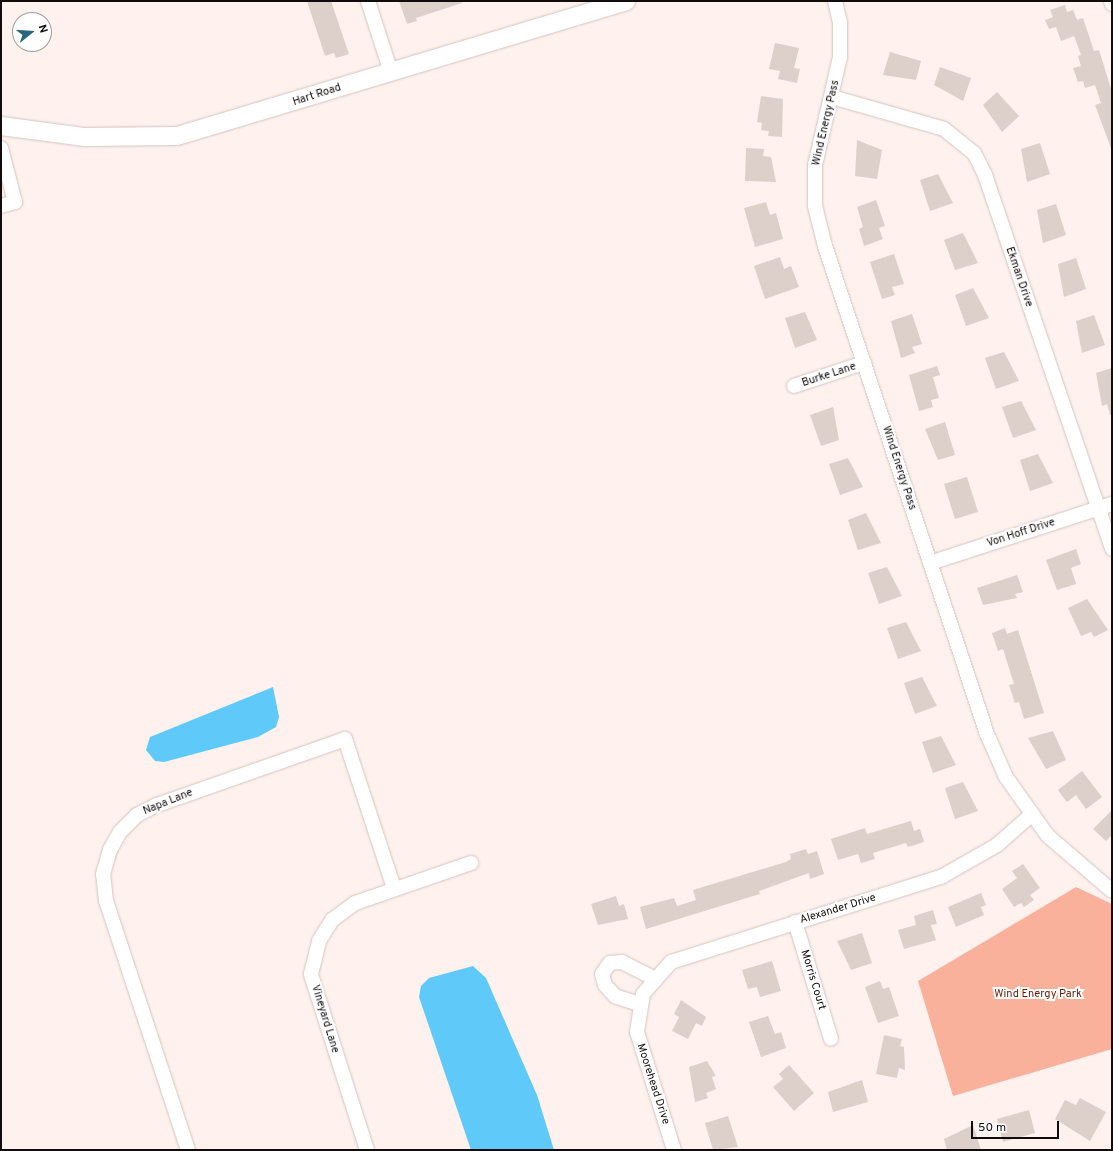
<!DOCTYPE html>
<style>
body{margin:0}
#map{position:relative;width:1113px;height:1151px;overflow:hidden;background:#fef1ee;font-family:Overpass,sans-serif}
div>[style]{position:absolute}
.green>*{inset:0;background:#fab19c}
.water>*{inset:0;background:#5fcaf9}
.building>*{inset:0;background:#ddcfca}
.roads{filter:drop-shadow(0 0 1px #d3c4c0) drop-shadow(0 0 1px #d3c4c0)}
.minor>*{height:14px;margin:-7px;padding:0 7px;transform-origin:7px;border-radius:7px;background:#fff}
.tertiary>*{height:18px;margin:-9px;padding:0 9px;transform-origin:9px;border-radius:9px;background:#fff}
span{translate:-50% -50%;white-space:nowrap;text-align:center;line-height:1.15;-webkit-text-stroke:4px #fff;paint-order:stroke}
.street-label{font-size:11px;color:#110c0b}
.park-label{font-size:11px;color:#6b1a01}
.frame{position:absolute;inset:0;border:2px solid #110c0b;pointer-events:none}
.north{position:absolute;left:12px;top:12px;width:40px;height:40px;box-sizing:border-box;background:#fff;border:1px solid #a09e9d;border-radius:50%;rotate:73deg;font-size:11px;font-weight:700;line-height:16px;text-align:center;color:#110c0b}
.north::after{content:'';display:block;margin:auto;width:14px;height:18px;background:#2c657e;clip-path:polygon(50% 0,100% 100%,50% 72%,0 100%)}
.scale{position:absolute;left:971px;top:1121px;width:88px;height:18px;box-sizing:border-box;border:2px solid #110c0b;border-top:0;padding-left:5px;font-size:12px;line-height:14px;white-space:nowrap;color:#110c0b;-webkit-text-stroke:3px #fff;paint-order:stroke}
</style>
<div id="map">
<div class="green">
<div style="clip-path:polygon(1076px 887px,1112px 904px,1112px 1049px,953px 1096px,918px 981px)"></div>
</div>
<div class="water">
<div style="clip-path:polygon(273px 687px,279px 717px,276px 727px,258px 737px,164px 762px,155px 761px,146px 750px,150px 737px)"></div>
<div style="clip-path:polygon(473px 966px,486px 978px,537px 1095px,554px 1150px,471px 1150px,419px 997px,421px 986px,429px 978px)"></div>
</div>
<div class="building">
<div style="clip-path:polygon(307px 1px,331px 1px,349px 54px,336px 58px,334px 53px,325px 56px)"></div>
<div style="clip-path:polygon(399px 1px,461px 1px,462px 3px,416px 18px,417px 21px,407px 24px)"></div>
<div style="clip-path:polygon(1065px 5px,1067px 12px,1073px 10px,1077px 20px,1083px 18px,1094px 51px,1099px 50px,1112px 92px,1112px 151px,1095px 105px,1101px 103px,1095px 85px,1085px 88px,1083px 81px,1078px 82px,1073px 68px,1081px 66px,1078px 56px,1081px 55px,1074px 36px,1061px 41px,1056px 27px,1049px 29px,1045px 20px,1053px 17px,1050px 10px)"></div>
<div style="clip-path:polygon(775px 43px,799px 48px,794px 68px,800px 69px,797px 83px,778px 79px,780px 71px,769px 69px)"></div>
<div style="clip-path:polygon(890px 52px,921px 61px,916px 80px,883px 75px)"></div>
<div style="clip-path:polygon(940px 67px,971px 78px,963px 101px,934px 85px)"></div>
<div style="clip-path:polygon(997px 92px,1019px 116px,1002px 132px,983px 105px)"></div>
<div style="clip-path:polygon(761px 96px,783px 99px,782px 137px,768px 136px,769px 131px,761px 130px,762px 123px,757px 122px)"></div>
<div style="clip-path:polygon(857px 140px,882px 150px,877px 179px,855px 176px)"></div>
<div style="clip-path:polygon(1040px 143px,1050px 174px,1027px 182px,1021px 149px)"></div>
<div style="clip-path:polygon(746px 148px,764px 149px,763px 156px,771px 157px,776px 182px,745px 181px)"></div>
<div style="clip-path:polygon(938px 174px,953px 203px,930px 211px,920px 180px)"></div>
<div style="clip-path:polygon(876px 200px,885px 226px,879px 228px,883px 239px,864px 246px,859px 229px,863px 227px,857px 207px)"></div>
<div style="clip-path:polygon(766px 202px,770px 215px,776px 213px,783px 239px,755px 247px,744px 208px)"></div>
<div style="clip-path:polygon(1056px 204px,1066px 235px,1043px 243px,1037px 210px)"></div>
<div style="clip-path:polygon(963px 233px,978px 263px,955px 270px,944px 240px)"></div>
<div style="clip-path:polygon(894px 254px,904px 284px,892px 287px,895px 295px,882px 299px,870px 262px)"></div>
<div style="clip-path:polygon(780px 257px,784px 269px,791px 266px,799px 287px,765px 299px,754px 266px)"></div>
<div style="clip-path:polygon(1076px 258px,1086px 289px,1064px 297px,1058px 264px)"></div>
<div style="clip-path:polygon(973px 288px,989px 318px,966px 326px,955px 295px)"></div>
<div style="clip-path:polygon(805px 312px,817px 340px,795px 348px,785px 318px)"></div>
<div style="clip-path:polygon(912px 314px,922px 344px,912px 347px,915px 353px,901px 358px,891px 321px)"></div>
<div style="clip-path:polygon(1094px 315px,1105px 345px,1082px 353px,1076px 321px)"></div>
<div style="clip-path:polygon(1004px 352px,1019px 381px,996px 389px,985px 358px)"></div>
<div style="clip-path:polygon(937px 366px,940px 375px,933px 377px,939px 398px,931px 400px,933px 407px,919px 411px,909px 375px)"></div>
<div style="clip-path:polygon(1112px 368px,1112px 415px,1110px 415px,1107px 404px,1102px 406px,1096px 373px)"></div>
<div style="clip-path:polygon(1021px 401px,1036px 430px,1013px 438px,1002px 407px)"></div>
<div style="clip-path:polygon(833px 407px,839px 440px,821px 446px,810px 415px)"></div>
<div style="clip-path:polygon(945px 422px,955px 455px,938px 460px,925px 429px)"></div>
<div style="clip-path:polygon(1038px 454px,1053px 483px,1030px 491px,1020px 460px)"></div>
<div style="clip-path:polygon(848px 458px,863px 487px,840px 495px,829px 464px)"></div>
<div style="clip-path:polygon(967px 477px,978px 512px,955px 519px,944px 484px)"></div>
<div style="clip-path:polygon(866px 513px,881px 543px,858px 550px,848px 520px)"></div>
<div style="clip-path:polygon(1076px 549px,1081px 564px,1071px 568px,1076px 584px,1057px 590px,1046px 560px)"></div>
<div style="clip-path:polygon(887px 567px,902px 596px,879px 604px,868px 573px)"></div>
<div style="clip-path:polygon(1017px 575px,1023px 592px,1015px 594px,1017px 598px,983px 605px,977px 588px)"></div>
<div style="clip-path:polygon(1087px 599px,1108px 630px,1094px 637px,1091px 632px,1081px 636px,1068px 608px)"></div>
<div style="clip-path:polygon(906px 622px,921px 651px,898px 659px,887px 628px)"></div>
<div style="clip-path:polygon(1005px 628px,1007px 634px,1018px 630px,1044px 713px,1024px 719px,1019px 702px,1015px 703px,1009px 685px,1014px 684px,1003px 649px,998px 651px,992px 633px)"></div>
<div style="clip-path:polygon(922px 677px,937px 706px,915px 714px,904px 683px)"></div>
<div style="clip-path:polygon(1053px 731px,1066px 760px,1046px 769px,1028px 738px)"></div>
<div style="clip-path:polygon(941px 736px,956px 765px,933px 773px,922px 742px)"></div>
<div style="clip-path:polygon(1082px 771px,1102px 797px,1086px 809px,1076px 795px,1067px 802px,1058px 790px)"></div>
<div style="clip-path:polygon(963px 782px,978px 811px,955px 819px,945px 788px)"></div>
<div style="clip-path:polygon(1112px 810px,1112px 835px,1106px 841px,1093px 829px)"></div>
<div style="clip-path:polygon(911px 821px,914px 831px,920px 829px,924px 842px,908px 847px,906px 843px,873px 853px,875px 859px,861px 863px,858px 854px,838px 860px,831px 839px,865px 828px,867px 834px)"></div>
<div style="clip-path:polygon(806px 849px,808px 854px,817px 851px,824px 874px,810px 879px,809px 873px,759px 891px,760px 894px,646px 929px,640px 907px,674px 898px,677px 906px,696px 900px,693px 890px,786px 862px,791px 859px,790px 854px)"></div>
<div style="clip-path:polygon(1023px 864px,1040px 888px,1030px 895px,1034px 900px,1024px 907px,1021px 903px,1014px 907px,1002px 889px,1017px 878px,1012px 871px)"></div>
<div style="clip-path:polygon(981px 893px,986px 905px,981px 907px,984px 915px,956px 927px,948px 907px)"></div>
<div style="clip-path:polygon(616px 896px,619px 906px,624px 904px,628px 919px,598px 925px,591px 904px)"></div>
<div style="clip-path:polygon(933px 910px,937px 924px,931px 925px,936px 940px,904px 949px,898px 930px,916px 925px,914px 916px)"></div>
<div style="clip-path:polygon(862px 933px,872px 963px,851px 970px,837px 941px)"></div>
<div style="clip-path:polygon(772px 961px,781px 991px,760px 997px,757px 987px,748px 989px,742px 970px)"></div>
<div style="clip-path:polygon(880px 981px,883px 989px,889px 987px,899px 1016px,878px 1023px,865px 987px)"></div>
<div style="clip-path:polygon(681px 1000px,706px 1017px,702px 1026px,696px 1023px,688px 1039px,672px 1031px,679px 1017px,674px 1014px)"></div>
<div style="clip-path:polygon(768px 1016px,775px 1034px,781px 1032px,786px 1048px,761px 1057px,749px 1022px)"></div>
<div style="clip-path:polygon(884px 1035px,902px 1039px,900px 1046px,904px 1047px,905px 1070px,899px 1068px,897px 1078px,876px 1074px)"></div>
<div style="clip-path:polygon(707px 1061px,716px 1076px,712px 1077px,716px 1089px,706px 1093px,708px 1098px,695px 1102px,689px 1067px)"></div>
<div style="clip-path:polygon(789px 1065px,814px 1093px,794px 1111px,773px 1087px,783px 1079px,779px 1074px)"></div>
<div style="clip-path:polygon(862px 1080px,868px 1102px,833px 1112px,828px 1092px)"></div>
<div style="clip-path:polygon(1080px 1098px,1106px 1112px,1090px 1141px,1055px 1119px,1065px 1100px,1076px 1105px)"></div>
<div style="clip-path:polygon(1029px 1110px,1035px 1133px,1003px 1142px,997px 1119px)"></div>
<div style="clip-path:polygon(728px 1116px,738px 1147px,713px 1150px,705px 1123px)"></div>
<div style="clip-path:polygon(973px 1125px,981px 1150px,947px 1150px,944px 1139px)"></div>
</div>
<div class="roads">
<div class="minor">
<div style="left:368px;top:1px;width:75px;rotate:72.1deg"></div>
<div style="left:835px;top:1px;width:23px;rotate:77deg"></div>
<div style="left:840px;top:23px;width:34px;rotate:90deg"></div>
<div style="left:840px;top:57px;width:111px;rotate:103deg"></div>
<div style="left:815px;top:165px;width:41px;rotate:90deg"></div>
<div style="left:815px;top:206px;width:41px;rotate:76deg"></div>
<div style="left:825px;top:246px;width:514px;rotate:71.64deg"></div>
<div style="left:987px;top:734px;width:47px;rotate:66.2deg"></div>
<div style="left:1006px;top:777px;width:72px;rotate:54.6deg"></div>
<div style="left:1048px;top:836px;width:84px;rotate:40.7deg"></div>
<div style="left:1111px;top:1px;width:3px;rotate:72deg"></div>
<div style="left:832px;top:97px;width:116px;rotate:15.9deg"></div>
<div style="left:944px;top:129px;width:38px;rotate:39deg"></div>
<div style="left:974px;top:153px;width:25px;rotate:63deg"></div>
<div style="left:985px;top:175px;width:395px;rotate:71.2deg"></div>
<div style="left:1px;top:148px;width:56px;rotate:75.5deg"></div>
<div style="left:15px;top:202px;width:15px;rotate:164deg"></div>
<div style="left:794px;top:386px;width:74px;rotate:-18.2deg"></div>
<div style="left:930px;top:563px;width:191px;rotate:-18deg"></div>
<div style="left:795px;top:922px;width:122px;rotate:72.9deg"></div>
<div style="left:639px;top:1004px;width:25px;rotate:-162deg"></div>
<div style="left:615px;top:996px;width:15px;rotate:-132deg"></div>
<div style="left:605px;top:985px;width:11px;rotate:-105deg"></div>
<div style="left:602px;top:974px;width:14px;rotate:-54deg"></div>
<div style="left:610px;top:963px;width:12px;rotate:-5deg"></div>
<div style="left:622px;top:962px;width:38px;rotate:27deg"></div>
<div style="left:188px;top:1150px;width:262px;rotate:-108.2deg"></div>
<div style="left:106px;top:901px;width:27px;rotate:-96deg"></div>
<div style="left:103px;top:874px;width:25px;rotate:-74deg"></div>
<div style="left:110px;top:850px;width:21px;rotate:-61deg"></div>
<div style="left:120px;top:832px;width:24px;rotate:-45deg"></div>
<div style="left:137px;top:815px;width:22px;rotate:-27deg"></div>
<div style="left:157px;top:805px;width:199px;rotate:-19.3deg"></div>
<div style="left:345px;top:739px;width:157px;rotate:71.8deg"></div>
<div style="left:367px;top:1150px;width:185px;rotate:-107.7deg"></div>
<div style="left:311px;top:974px;width:34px;rotate:-76deg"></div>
<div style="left:319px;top:941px;width:25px;rotate:-58deg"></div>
<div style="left:332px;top:920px;width:29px;rotate:-36deg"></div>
<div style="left:355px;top:903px;width:123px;rotate:-19deg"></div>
<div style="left:674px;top:1150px;width:124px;rotate:-107.4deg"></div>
<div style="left:637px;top:1032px;width:38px;rotate:-81deg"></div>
<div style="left:643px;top:994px;width:43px;rotate:-48.8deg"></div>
<div style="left:671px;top:962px;width:283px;rotate:-17.5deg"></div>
<div style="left:941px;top:877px;width:64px;rotate:-29.7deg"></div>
<div style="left:997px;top:845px;width:45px;rotate:-41.4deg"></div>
</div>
<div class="tertiary">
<div style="left:1px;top:126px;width:85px;rotate:7.5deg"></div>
<div style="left:85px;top:137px;width:92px;rotate:-0.6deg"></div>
<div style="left:177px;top:136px;width:469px;rotate:-16.7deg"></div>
</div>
</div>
<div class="street-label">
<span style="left:317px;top:95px;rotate:-18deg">Hart Road</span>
<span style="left:826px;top:123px;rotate:-77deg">Wind Energy Pass</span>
<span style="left:1019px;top:277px;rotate:71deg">Ekman Drive</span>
<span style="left:829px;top:375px;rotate:-18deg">Burke Lane</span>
<span style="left:899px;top:468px;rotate:72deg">Wind Energy Pass</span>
<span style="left:1021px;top:533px;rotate:-18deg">Von Hoff Drive</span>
<span style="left:168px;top:802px;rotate:-22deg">Napa Lane</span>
<span style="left:838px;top:909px;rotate:-17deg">Alexander Drive</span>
<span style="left:813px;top:980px;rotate:73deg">Morris Court</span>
<span style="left:325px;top:1019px;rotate:73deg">Vineyard Lane</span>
<span style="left:653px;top:1084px;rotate:72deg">Moorehead Drive</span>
</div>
<div class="park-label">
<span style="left:1038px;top:994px">Wind Energy Park</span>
</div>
<div class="frame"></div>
<div class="north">N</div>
<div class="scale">50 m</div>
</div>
